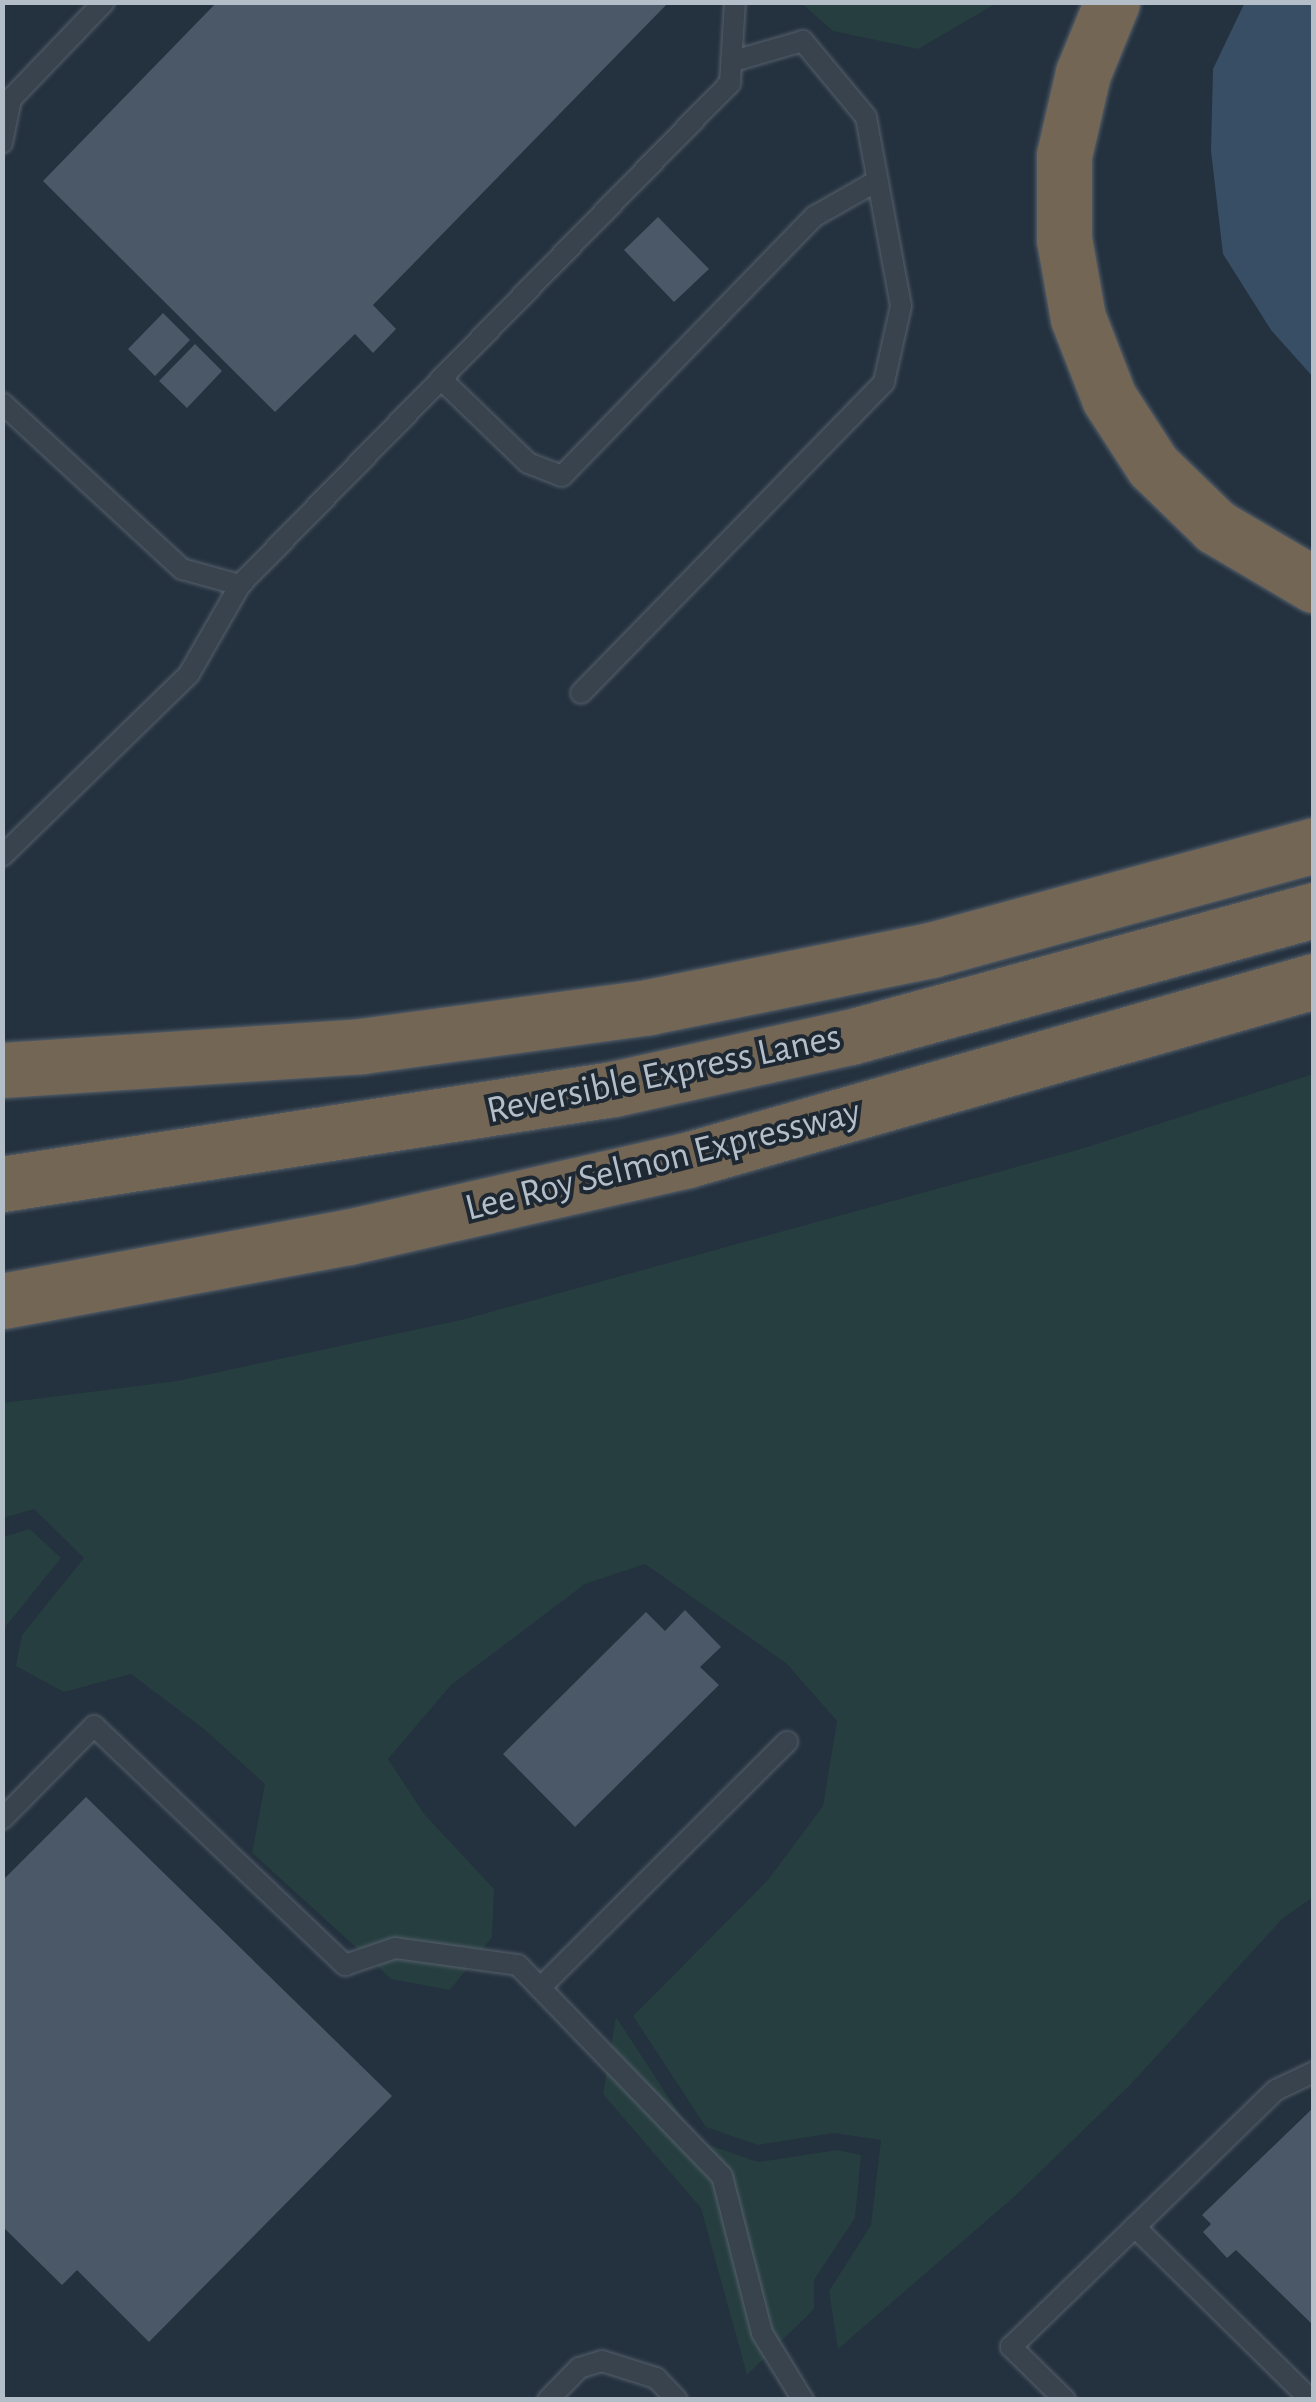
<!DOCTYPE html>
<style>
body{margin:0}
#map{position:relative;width:1316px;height:2402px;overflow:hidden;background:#24313e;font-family:"Alegreya Sans",sans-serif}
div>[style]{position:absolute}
.green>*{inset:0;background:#263e3f}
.water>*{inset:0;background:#384e65}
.building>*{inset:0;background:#4a5867}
.roads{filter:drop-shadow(0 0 2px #56616c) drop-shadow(0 0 2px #56616c)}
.service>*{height:20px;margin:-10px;padding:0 10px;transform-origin:10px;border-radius:10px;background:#38434e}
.motorway>*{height:55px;margin:-27.5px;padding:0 27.5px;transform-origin:27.5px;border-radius:27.5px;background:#746655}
span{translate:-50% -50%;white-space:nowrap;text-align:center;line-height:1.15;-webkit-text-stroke:8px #1d2833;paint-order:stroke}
.street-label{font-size:38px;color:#b4bec9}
.frame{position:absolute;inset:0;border:5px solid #b4bec9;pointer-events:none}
</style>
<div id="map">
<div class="green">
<div style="clip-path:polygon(801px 3px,997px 3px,918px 49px,833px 31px)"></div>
<div style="clip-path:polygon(1313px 1074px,1313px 1897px,1283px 1918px,1130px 2085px,1015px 2196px,838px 2349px,829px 2291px,871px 2225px,881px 2140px,834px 2133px,758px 2145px,706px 2127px,633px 2016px,768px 1880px,823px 1806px,837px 1721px,786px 1663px,645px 1564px,585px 1584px,451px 1685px,388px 1759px,424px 1814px,494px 1889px,492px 1937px,450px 1990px,391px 1979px,252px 1853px,265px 1784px,204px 1729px,131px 1674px,64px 1692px,16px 1666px,22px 1635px,84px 1558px,34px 1509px,3px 1518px,3px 1403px,177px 1381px,465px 1319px,1081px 1149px)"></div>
<div style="clip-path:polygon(30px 1529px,61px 1558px,6px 1626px,3px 1643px,3px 1537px)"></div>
<div style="clip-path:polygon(616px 2017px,697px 2141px,758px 2162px,837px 2150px,861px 2155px,855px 2218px,814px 2280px,814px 2309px,747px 2375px,701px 2208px,603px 2094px)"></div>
</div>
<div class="water">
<div style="clip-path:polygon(1245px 2px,1313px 3px,1313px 377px,1271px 330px,1223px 254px,1211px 151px,1213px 69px)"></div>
</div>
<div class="building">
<div style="clip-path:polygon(217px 2px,669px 2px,373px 305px,396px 329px,373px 353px,355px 334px,275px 412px,43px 181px)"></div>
<div style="clip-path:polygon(658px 217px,709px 269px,674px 302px,624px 250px)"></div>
<div style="clip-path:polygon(163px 313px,190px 340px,155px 376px,128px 349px)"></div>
<div style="clip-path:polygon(195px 344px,222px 371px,187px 408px,159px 381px)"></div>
<div style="clip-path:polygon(685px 1610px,721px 1647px,700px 1667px,719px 1685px,575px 1827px,503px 1754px,646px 1612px,665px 1631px)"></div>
<div style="clip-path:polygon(86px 1797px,392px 2096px,149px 2342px,77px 2270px,62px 2285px,2px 2226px,2px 1881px)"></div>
<div style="clip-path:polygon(1314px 2107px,1314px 2326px,1236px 2250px,1227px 2258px,1203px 2232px,1211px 2224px,1202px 2215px)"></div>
</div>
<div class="roads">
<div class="service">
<div style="left:2px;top:143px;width:45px;rotate:-78.4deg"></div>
<div style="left:11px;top:99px;width:134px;rotate:-46.2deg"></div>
<div style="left:441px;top:379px;width:121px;rotate:44deg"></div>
<div style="left:528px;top:463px;width:36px;rotate:21deg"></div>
<div style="left:562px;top:476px;width:363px;rotate:-45.8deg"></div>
<div style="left:815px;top:216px;width:67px;rotate:-29.6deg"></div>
<div style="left:2px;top:403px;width:245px;rotate:42.7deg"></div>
<div style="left:182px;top:569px;width:60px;rotate:15.4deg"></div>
<div style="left:240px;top:585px;width:702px;rotate:-45.69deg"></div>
<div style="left:730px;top:83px;width:81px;rotate:-86.5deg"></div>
<div style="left:581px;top:693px;width:434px;rotate:-45.7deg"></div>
<div style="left:884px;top:382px;width:78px;rotate:-77.4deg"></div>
<div style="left:901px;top:306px;width:192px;rotate:-100.5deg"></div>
<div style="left:866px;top:117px;width:99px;rotate:-129.7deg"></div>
<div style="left:803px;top:41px;width:69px;rotate:163.9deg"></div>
<div style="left:2px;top:856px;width:261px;rotate:-44.2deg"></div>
<div style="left:189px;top:674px;width:103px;rotate:-60.2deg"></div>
<div style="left:2px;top:1819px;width:131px;rotate:-45.3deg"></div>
<div style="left:94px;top:1726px;width:347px;rotate:43.6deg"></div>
<div style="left:345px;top:1965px;width:53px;rotate:-18.8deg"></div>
<div style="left:395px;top:1948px;width:124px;rotate:7.9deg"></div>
<div style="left:518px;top:1965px;width:293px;rotate:46deg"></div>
<div style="left:722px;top:2176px;width:162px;rotate:75.7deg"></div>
<div style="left:762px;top:2333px;width:79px;rotate:58.5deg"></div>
<div style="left:540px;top:1988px;width:349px;rotate:-44.9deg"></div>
<div style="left:548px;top:2400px;width:45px;rotate:-45.9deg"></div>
<div style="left:579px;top:2368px;width:24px;rotate:-17deg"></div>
<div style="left:602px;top:2361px;width:57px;rotate:17.5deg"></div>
<div style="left:656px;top:2378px;width:30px;rotate:46deg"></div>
<div style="left:1065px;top:2400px;width:76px;rotate:-135.5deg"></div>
<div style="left:1011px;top:2347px;width:173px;rotate:-44.1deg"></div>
<div style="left:1311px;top:2400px;width:247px;rotate:-135.5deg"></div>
<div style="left:1135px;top:2227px;width:197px;rotate:-44.2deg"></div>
<div style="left:1276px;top:2090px;width:42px;rotate:-25.3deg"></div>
</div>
<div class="motorway">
<div style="left:1112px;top:2px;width:77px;rotate:112.2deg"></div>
<div style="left:1083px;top:73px;width:84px;rotate:103deg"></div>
<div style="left:1064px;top:155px;width:84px;rotate:90deg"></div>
<div style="left:1064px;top:239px;width:80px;rotate:80deg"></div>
<div style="left:1078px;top:318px;width:86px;rotate:68.8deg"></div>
<div style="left:1109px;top:398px;width:81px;rotate:57.1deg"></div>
<div style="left:1153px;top:466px;width:88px;rotate:44.1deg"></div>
<div style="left:1216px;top:527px;width:114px;rotate:30.6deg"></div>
<div style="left:2px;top:1070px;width:360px;rotate:-3.8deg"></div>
<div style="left:361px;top:1046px;width:290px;rotate:-7.7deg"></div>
<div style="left:648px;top:1007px;width:289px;rotate:-11.4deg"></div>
<div style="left:931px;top:950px;width:397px;rotate:-15.3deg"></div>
<div style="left:2px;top:1184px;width:618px;rotate:-8.84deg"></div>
<div style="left:613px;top:1089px;width:243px;rotate:-12.4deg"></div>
<div style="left:850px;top:1037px;width:481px;rotate:-15.3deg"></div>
<div style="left:2px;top:1301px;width:352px;rotate:-10.5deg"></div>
<div style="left:348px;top:1237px;width:348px;rotate:-12.8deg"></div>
<div style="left:687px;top:1160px;width:652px;rotate:-15.93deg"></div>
</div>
</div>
<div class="street-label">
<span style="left:664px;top:1075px;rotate:-12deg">Reversible Express Lanes</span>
<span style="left:663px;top:1161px;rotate:-14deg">Lee Roy Selmon Expressway</span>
</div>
<div class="frame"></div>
</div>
